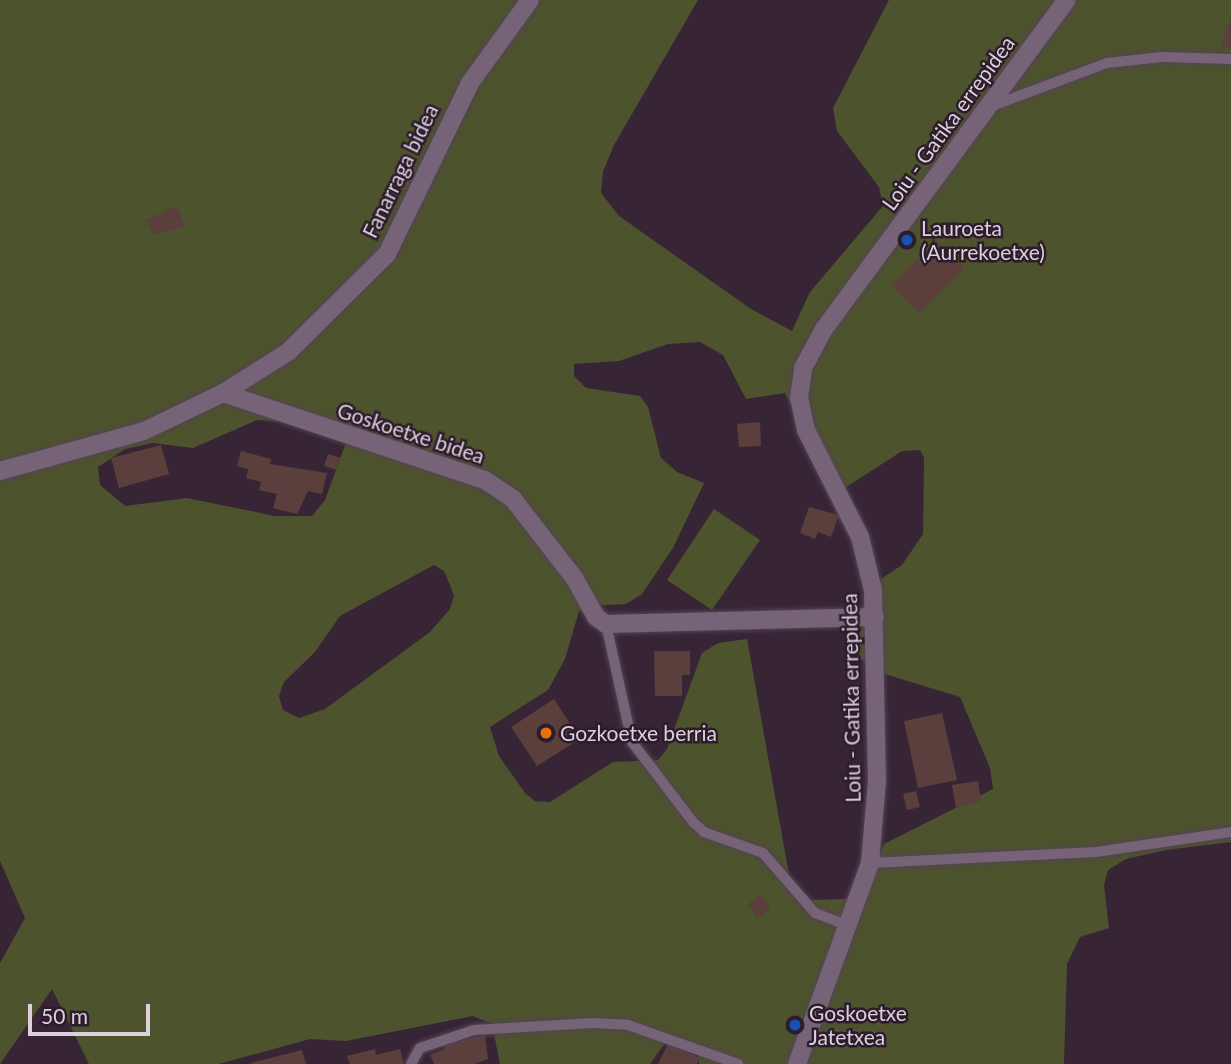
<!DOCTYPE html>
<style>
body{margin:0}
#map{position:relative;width:1231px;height:1064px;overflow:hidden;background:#372536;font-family:Lato,sans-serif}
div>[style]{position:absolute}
.green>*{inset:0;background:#4d532d}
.building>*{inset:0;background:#5b3f3d}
.roads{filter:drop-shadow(0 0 2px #534453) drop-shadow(0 0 2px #534453)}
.service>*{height:10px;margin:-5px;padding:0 5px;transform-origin:5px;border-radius:5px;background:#776377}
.minor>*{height:18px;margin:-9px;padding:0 9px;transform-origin:9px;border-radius:9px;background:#776377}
.tertiary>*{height:18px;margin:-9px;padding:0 9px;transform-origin:9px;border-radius:9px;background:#776377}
.dots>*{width:19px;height:19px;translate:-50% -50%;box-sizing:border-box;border:4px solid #2c1c2c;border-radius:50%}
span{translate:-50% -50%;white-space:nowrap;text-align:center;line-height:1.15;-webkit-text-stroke:5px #2c1c2c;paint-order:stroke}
.street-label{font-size:21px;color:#dcd0dc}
.poi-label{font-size:21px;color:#dcd0dc}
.left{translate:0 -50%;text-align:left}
.scale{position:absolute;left:28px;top:1004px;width:122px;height:32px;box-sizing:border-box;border:4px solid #dcd0dc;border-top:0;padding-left:9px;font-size:21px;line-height:24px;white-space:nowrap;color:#dcd0dc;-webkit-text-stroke:5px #2c1c2c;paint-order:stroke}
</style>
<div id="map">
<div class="green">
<div style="clip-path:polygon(evenodd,0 0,698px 0,614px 145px,603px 172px,601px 193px,619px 216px,751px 309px,792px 331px,810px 292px,883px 206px,879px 187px,837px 131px,833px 108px,889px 0,1231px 0,1231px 842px,1166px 850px,1126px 859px,1108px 870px,1104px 885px,1109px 928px,1080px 937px,1067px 964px,1064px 1064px,699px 1064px,698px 1052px,668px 1039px,650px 1064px,500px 1064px,492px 1024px,473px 1016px,346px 1041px,310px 1039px,219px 1064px,89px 1064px,52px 989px,0 1064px,0 963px,25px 918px,0 861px,0 0,700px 342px,723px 355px,746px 399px,785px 393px,837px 493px,902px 451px,920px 450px,924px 458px,923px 534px,902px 565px,869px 587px,865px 625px,855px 638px,860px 658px,875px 671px,960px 697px,990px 768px,993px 789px,884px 844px,874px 870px,853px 897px,845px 899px,810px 900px,790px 880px,747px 639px,718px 643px,702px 653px,667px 749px,658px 760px,613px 762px,550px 802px,535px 801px,525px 793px,499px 756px,490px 727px,548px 690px,565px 659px,579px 611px,589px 606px,626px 604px,642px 594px,673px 548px,704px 483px,677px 472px,661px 458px,648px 407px,640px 396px,586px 388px,574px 376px,574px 364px,619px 361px,668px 344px,700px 342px,0 0,257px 420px,334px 425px,347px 440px,325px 500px,312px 516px,275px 516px,187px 498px,125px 506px,100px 485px,98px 467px,125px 449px,153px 443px,193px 448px,257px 420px,0 0,434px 565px,444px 571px,454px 595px,450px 609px,430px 632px,325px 709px,299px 718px,283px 710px,279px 696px,284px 682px,315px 652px,340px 616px,434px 565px)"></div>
<div style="clip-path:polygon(714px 509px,760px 540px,712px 610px,667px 580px)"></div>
</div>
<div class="building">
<div style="clip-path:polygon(1231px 17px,1231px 48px,1221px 45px)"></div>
<div style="clip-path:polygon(176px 206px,186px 226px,153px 235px,146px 220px)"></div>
<div style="clip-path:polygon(937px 241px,964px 269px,919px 313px,891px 285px)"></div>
<div style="clip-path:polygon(760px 422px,761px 446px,739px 447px,737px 424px)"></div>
<div style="clip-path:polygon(161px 445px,169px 474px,119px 488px,111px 458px)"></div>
<div style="clip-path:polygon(241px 451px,271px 459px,270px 464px,327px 473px,322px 494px,308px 491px,297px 514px,273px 508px,277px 494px,259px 490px,261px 482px,246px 478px,248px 469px,237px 466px)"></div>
<div style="clip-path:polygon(328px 454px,341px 458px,337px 470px,324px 466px)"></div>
<div style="clip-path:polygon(809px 507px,839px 515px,831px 537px,818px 532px,815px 539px,800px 533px)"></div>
<div style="clip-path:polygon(654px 651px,690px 651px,690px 675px,682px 675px,682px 696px,655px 696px)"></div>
<div style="clip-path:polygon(554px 699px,580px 739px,537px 766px,511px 727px)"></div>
<div style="clip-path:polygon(942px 713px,957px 780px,918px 788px,904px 721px)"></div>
<div style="clip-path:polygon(978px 781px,981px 801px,956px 808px,952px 785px)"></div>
<div style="clip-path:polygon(916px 791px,920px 807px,907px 810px,903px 794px)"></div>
<div style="clip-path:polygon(761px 894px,771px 908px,757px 918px,748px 904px)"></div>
<div style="clip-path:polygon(485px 1035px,488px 1059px,475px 1064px,434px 1064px,430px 1055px,445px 1049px,443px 1044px)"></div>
<div style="clip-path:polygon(668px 1044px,700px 1058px,697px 1064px,658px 1064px)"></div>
<div style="clip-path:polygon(375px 1049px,376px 1055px,400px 1049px,404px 1064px,350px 1064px,347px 1056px)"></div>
<div style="clip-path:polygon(302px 1050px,306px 1064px,251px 1064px,250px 1063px)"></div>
</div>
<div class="roads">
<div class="service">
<div style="left:992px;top:106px;width:123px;rotate:-20.5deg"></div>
<div style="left:1107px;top:63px;width:55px;rotate:-6.2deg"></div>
<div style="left:1162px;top:57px;width:69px;rotate:1.7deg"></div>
<div style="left:606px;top:624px;width:121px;rotate:77.6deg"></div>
<div style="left:632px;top:742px;width:101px;rotate:52.7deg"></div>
<div style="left:693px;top:822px;width:15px;rotate:42deg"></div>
<div style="left:704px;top:832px;width:63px;rotate:19.6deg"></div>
<div style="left:763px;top:853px;width:79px;rotate:49.1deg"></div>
<div style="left:815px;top:913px;width:36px;rotate:21deg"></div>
<div style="left:870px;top:863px;width:226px;rotate:-2.8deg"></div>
<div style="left:1096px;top:852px;width:136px;rotate:-8.4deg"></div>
<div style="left:411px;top:1064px;width:18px;rotate:-61deg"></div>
<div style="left:420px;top:1048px;width:57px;rotate:-18.4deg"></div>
<div style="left:474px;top:1030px;width:119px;rotate:-3.4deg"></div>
<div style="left:593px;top:1023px;width:35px;rotate:3deg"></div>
<div style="left:628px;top:1025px;width:117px;rotate:19.5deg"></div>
</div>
<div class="minor">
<div style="left:223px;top:393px;width:276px;rotate:18.4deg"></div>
<div style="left:485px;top:480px;width:34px;rotate:34deg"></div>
<div style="left:513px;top:499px;width:101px;rotate:52.2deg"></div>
<div style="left:575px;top:579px;width:43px;rotate:61.1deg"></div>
<div style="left:596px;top:617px;width:12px;rotate:35deg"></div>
<div style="left:606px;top:624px;width:269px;rotate:-1.5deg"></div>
<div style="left:0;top:471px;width:149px;rotate:-15.5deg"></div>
<div style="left:144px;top:431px;width:88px;rotate:-25.7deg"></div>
<div style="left:223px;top:393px;width:77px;rotate:-32.2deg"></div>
<div style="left:288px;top:352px;width:139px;rotate:-44.7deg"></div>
<div style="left:387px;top:254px;width:190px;rotate:-64.1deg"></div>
<div style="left:470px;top:83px;width:102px;rotate:-54.1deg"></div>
</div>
<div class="tertiary">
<div style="left:797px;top:1064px;width:214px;rotate:-70deg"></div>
<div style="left:870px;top:863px;width:82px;rotate:-85.1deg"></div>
<div style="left:877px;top:781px;width:191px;rotate:-91.2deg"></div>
<div style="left:873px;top:590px;width:55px;rotate:-103.8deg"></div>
<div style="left:860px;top:537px;width:120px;rotate:-116.8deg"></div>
<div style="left:806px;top:430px;width:33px;rotate:-102deg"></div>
<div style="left:799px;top:398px;width:30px;rotate:-82deg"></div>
<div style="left:803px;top:368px;width:44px;rotate:-61.7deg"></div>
<div style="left:824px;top:329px;width:409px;rotate:-53.6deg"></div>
</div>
</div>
<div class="dots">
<div style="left:907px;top:240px;background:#1a4fb4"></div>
<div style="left:546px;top:733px;background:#e8710a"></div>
<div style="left:795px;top:1025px;background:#1a4fb4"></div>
</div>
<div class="street-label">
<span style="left:948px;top:123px;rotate:-54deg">Loiu - Gatika errepidea</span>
<span style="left:400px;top:171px;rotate:-64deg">Fanarraga bidea</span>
<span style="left:411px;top:433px;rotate:18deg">Goskoetxe bidea</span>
<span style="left:851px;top:698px;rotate:-91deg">Loiu - Gatika errepidea</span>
</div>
<div class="poi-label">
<span class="left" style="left:921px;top:240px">Lauroeta<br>(Aurrekoetxe)</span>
<span class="left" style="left:560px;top:733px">Gozkoetxe berria</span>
<span class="left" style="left:809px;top:1025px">Goskoetxe<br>Jatetxea</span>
</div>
<div class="scale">50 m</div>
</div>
